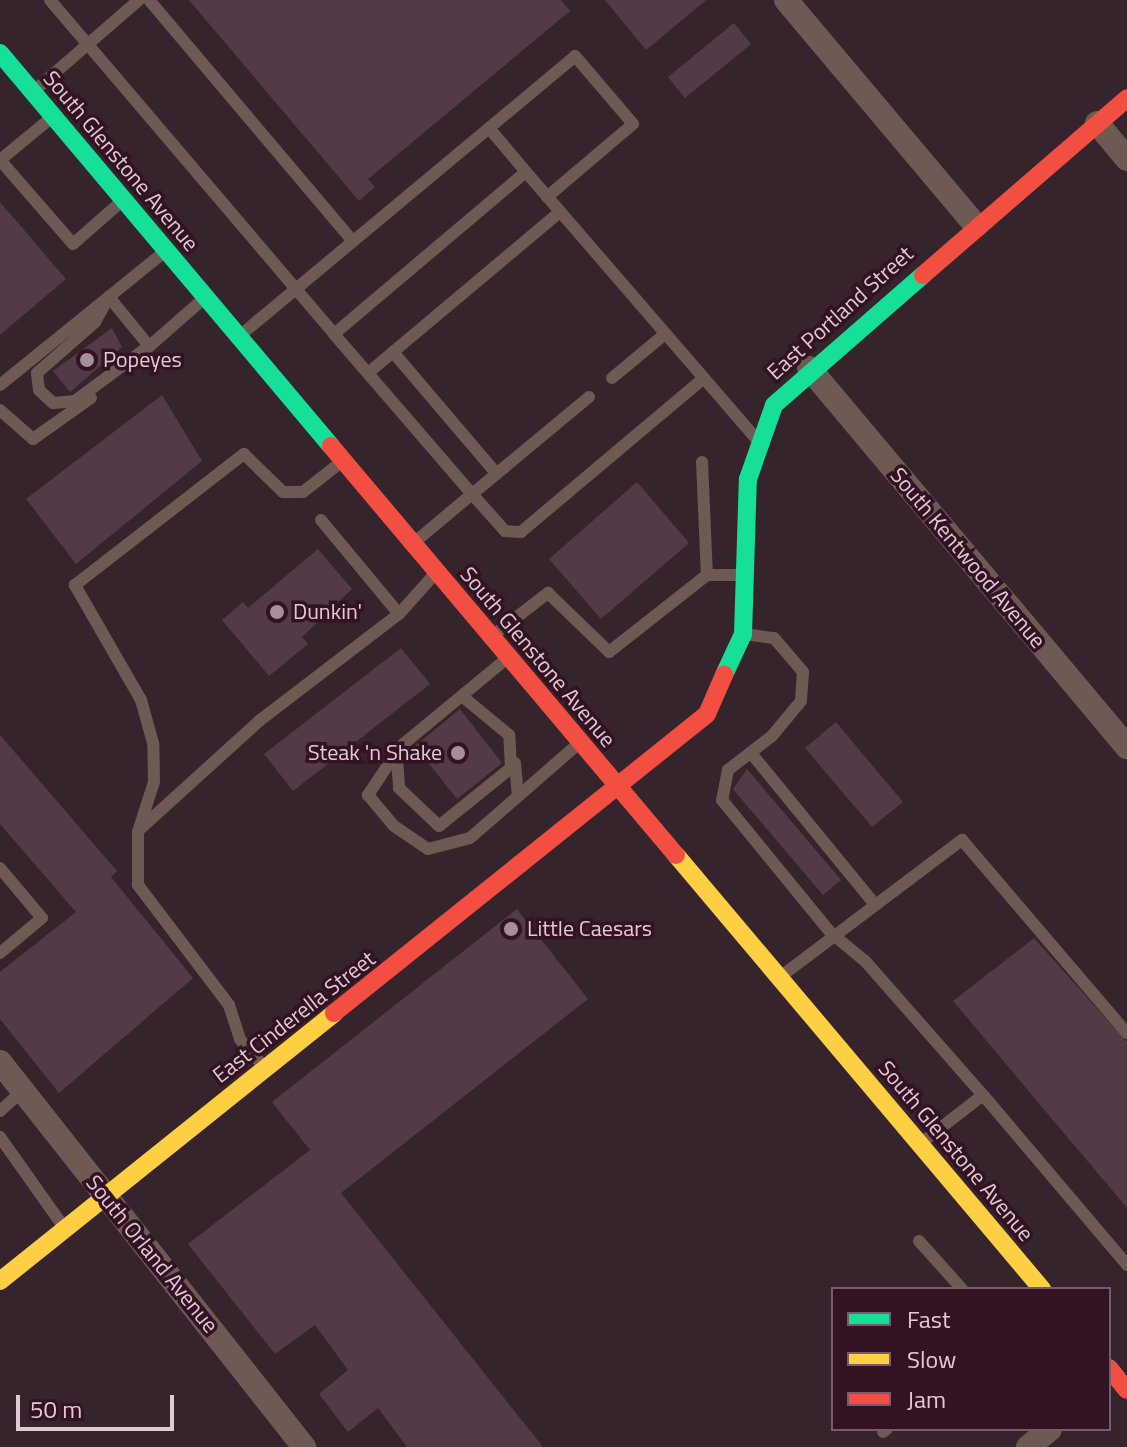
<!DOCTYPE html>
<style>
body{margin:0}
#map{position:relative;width:1127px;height:1447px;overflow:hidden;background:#36242d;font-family:"Titillium Web",sans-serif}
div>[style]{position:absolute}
.building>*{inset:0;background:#523b47}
.lane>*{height:12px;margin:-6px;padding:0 6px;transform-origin:6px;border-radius:6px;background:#6d5a53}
.street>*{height:24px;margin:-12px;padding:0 12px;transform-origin:12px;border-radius:12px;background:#6d5a53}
.fast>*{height:18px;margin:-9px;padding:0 9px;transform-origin:9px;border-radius:9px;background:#16e098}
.slow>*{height:18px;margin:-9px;padding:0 9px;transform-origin:9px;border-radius:9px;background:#ffcf43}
.jam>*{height:18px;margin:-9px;padding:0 9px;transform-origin:9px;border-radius:9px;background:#f24e42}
.dots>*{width:22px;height:22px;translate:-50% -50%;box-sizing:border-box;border:4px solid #331224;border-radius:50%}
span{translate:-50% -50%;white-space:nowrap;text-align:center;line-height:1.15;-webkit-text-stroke:7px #331224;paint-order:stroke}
.street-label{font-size:22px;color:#e1cad5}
.poi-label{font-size:22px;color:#e1cad5}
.left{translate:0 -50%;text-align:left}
.right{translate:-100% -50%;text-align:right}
.legend{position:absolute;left:831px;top:1287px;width:280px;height:144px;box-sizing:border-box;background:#331224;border:2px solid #795c6b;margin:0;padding:10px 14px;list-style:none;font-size:24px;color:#e1cad5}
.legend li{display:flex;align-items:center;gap:16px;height:40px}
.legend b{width:40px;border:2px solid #795c6b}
.scale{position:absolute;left:16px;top:1395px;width:158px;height:36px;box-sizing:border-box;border:4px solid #e1cad5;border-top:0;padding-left:10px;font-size:24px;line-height:28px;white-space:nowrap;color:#e1cad5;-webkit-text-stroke:6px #331224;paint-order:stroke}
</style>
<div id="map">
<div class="building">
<div style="clip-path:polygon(189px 0,561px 0,570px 11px,368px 179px,375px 187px,359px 201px)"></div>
<div style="clip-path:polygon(605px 0,706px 0,646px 50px)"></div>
<div style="clip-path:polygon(734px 23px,751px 44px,685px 98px,668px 77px)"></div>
<div style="clip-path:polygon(0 202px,66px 279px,0 335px)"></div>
<div style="clip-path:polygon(112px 328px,122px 347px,70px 392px,53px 371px)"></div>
<div style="clip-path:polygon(162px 395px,202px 461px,76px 564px,26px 499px)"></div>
<div style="clip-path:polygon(637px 482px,689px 543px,601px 619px,549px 559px)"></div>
<div style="clip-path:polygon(318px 549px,352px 589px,302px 637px,308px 644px,269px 676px,222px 620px,243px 602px,248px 608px)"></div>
<div style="clip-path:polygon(401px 648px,430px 684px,293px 791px,264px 754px)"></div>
<div style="clip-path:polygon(460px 709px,502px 763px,457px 799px,415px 746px)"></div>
<div style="clip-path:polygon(836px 722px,903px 802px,872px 827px,805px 748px)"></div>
<div style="clip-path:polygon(0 735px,117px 871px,111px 877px,193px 978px,59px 1093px,0 1019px,0 972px,76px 912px,0 824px)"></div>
<div style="clip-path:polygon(747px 769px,841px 880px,823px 895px,733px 789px)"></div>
<div style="clip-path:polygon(517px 909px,588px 999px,341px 1193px,543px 1447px,407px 1447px,378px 1408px,348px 1432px,319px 1394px,348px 1370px,315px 1325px,275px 1354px,188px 1244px,310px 1150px,272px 1102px)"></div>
<div style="clip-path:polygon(1034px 938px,1127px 1042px,1127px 1208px,953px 1001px)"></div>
</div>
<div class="lane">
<div style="left:50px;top:0;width:438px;rotate:49.6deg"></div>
<div style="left:149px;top:0;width:316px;rotate:49.8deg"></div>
<div style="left:35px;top:90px;width:138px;rotate:-40.9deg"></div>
<div style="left:489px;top:128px;width:57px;rotate:49.9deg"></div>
<div style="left:0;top:160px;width:111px;rotate:49deg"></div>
<div style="left:73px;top:244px;width:64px;rotate:-41.2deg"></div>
<div style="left:0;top:160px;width:66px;rotate:-39.5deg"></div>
<div style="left:109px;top:297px;width:63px;rotate:50.8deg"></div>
<div style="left:149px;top:346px;width:92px;rotate:143.4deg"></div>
<div style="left:75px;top:401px;width:22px;rotate:175deg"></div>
<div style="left:53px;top:403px;width:19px;rotate:-137deg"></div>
<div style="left:39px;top:390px;width:17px;rotate:-97deg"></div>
<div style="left:37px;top:373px;width:77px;rotate:-41.3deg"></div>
<div style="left:95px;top:322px;width:29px;rotate:-61deg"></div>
<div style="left:243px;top:333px;width:432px;rotate:-39.8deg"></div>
<div style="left:575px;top:56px;width:89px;rotate:49.5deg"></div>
<div style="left:633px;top:124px;width:113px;rotate:139.7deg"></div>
<div style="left:144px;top:351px;width:77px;rotate:-41.3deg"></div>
<div style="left:393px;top:352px;width:160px;rotate:49.6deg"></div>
<div style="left:368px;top:373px;width:251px;rotate:-40deg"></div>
<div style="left:612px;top:378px;width:69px;rotate:-39.7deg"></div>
<div style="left:0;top:385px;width:210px;rotate:-39deg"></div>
<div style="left:589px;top:397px;width:152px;rotate:140.3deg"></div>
<div style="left:472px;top:494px;width:50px;rotate:48.3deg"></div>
<div style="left:505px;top:531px;width:16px;rotate:4deg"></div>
<div style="left:521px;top:532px;width:239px;rotate:-40.1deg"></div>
<div style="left:0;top:410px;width:44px;rotate:41.3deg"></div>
<div style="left:33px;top:439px;width:71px;rotate:-35.3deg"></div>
<div style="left:702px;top:462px;width:113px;rotate:87.5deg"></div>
<div style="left:321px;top:520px;width:122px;rotate:50.3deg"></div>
<div style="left:399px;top:614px;width:51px;rotate:-48.2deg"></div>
<div style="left:416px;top:541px;width:73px;rotate:-40deg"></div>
<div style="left:472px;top:494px;width:211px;rotate:-130.8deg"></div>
<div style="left:334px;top:334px;width:251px;rotate:-40.2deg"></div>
<div style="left:526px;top:172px;width:354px;rotate:49.2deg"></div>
<div style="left:496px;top:633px;width:66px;rotate:-37.6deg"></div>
<div style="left:548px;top:593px;width:85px;rotate:44deg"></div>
<div style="left:609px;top:652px;width:125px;rotate:-38.2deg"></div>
<div style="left:707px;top:575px;width:37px"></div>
<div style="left:744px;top:634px;width:30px;rotate:8deg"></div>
<div style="left:774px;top:638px;width:45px;rotate:49.5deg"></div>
<div style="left:803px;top:672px;width:29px;rotate:94deg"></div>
<div style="left:801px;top:701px;width:45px;rotate:129.6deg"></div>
<div style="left:772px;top:736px;width:56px;rotate:142.3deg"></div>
<div style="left:728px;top:770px;width:31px;rotate:101deg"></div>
<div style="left:722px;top:800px;width:172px;rotate:50.7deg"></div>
<div style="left:831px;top:933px;width:45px;rotate:39.6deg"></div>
<div style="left:866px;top:962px;width:177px;rotate:48.7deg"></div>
<div style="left:505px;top:660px;width:136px;rotate:140.4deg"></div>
<div style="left:400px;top:747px;width:58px;rotate:123.7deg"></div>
<div style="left:368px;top:795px;width:40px;rotate:50deg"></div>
<div style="left:394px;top:826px;width:41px;rotate:34.1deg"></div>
<div style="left:428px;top:849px;width:43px;rotate:-14.7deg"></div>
<div style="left:470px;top:838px;width:142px;rotate:-41deg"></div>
<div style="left:751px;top:753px;width:193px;rotate:50.7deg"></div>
<div style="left:397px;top:758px;width:30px;rotate:86deg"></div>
<div style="left:399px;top:788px;width:55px;rotate:43.5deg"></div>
<div style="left:439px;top:826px;width:92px;rotate:-38.9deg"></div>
<div style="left:511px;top:768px;width:33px;rotate:-93deg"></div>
<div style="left:509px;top:735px;width:61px;rotate:-140.3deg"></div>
<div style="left:515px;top:763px;width:33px;rotate:85deg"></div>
<div style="left:140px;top:829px;width:161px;rotate:-42.2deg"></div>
<div style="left:259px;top:721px;width:176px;rotate:-37.4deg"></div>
<div style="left:0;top:868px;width:65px;rotate:50deg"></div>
<div style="left:42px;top:918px;width:55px;rotate:140.2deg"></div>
<div style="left:784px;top:974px;width:223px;rotate:-37deg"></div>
<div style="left:962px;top:840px;width:254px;rotate:49.5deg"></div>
<div style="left:264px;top:1067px;width:37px;rotate:-131deg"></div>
<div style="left:240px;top:1039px;width:36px;rotate:-108deg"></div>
<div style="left:229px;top:1005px;width:151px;rotate:-127.2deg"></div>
<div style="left:138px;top:885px;width:53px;rotate:-90deg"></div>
<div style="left:138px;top:832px;width:52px;rotate:-72.3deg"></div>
<div style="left:154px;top:782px;width:39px;rotate:-91deg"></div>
<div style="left:153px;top:743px;width:45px;rotate:-105.6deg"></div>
<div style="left:141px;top:700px;width:133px;rotate:-119.9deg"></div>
<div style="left:75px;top:585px;width:214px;rotate:-37.8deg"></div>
<div style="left:244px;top:454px;width:54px;rotate:44.3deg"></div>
<div style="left:283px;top:492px;width:20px"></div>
<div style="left:303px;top:492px;width:47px;rotate:-38.1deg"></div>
<div style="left:0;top:1111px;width:31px;rotate:-42deg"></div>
<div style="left:0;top:1137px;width:109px;rotate:54.7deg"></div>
<div style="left:925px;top:1140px;width:73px;rotate:-37.8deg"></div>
<div style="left:983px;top:1095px;width:223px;rotate:49.7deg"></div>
<div style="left:919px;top:1241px;width:64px;rotate:48.1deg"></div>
<div style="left:883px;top:1432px;width:5px;rotate:-37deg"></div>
</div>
<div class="street">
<div style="left:786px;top:0;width:295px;rotate:49.9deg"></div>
<div style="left:1097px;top:123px;width:47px;rotate:50.2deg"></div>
<div style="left:809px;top:368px;width:495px;rotate:50deg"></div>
<div style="left:0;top:1062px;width:491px;rotate:51.7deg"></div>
<div style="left:1028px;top:1447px;width:28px;rotate:-39deg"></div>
</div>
<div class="fast">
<div style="left:0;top:53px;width:514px;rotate:49.89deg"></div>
<div style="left:724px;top:675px;width:45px;rotate:-65.1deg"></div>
<div style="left:743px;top:634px;width:155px;rotate:-88.2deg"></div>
<div style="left:748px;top:479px;width:78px;rotate:-70.6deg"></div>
<div style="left:774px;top:405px;width:198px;rotate:-41.1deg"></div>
</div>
<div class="slow">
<div style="left:676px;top:855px;width:568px;rotate:49.86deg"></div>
<div style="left:0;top:1281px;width:428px;rotate:-38.7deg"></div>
</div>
<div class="jam">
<div style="left:923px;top:275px;width:270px;rotate:-40.9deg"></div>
<div style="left:331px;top:446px;width:535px;rotate:49.85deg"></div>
<div style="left:334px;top:1013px;width:478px;rotate:-38.7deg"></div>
<div style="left:707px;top:714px;width:43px;rotate:-66.4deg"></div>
<div style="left:1109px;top:1368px;width:28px;rotate:51deg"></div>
</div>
<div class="dots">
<div style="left:87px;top:360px;background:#a5909a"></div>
<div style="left:277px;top:612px;background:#a5909a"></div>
<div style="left:458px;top:753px;background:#a5909a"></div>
<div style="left:511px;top:929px;background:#a5909a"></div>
</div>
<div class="street-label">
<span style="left:121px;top:161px;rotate:50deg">South Glenstone Avenue</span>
<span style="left:840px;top:313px;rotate:-42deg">East Portland Street</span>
<span style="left:968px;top:558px;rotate:50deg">South Kentwood Avenue</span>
<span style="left:538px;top:657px;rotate:50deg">South Glenstone Avenue</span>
<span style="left:294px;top:1017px;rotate:-38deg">East Cinderella Street</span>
<span style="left:956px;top:1151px;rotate:50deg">South Glenstone Avenue</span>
<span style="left:152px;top:1254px;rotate:51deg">South Orland Avenue</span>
</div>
<div class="poi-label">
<span class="left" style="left:103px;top:360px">Popeyes</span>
<span class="left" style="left:293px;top:612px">Dunkin'</span>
<span class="right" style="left:442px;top:753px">Steak 'n Shake</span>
<span class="left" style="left:527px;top:929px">Little Caesars</span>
</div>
<ul class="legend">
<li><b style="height:10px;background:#16e098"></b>Fast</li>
<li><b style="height:10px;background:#ffcf43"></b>Slow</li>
<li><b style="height:10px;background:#f24e42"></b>Jam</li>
</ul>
<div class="scale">50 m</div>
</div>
